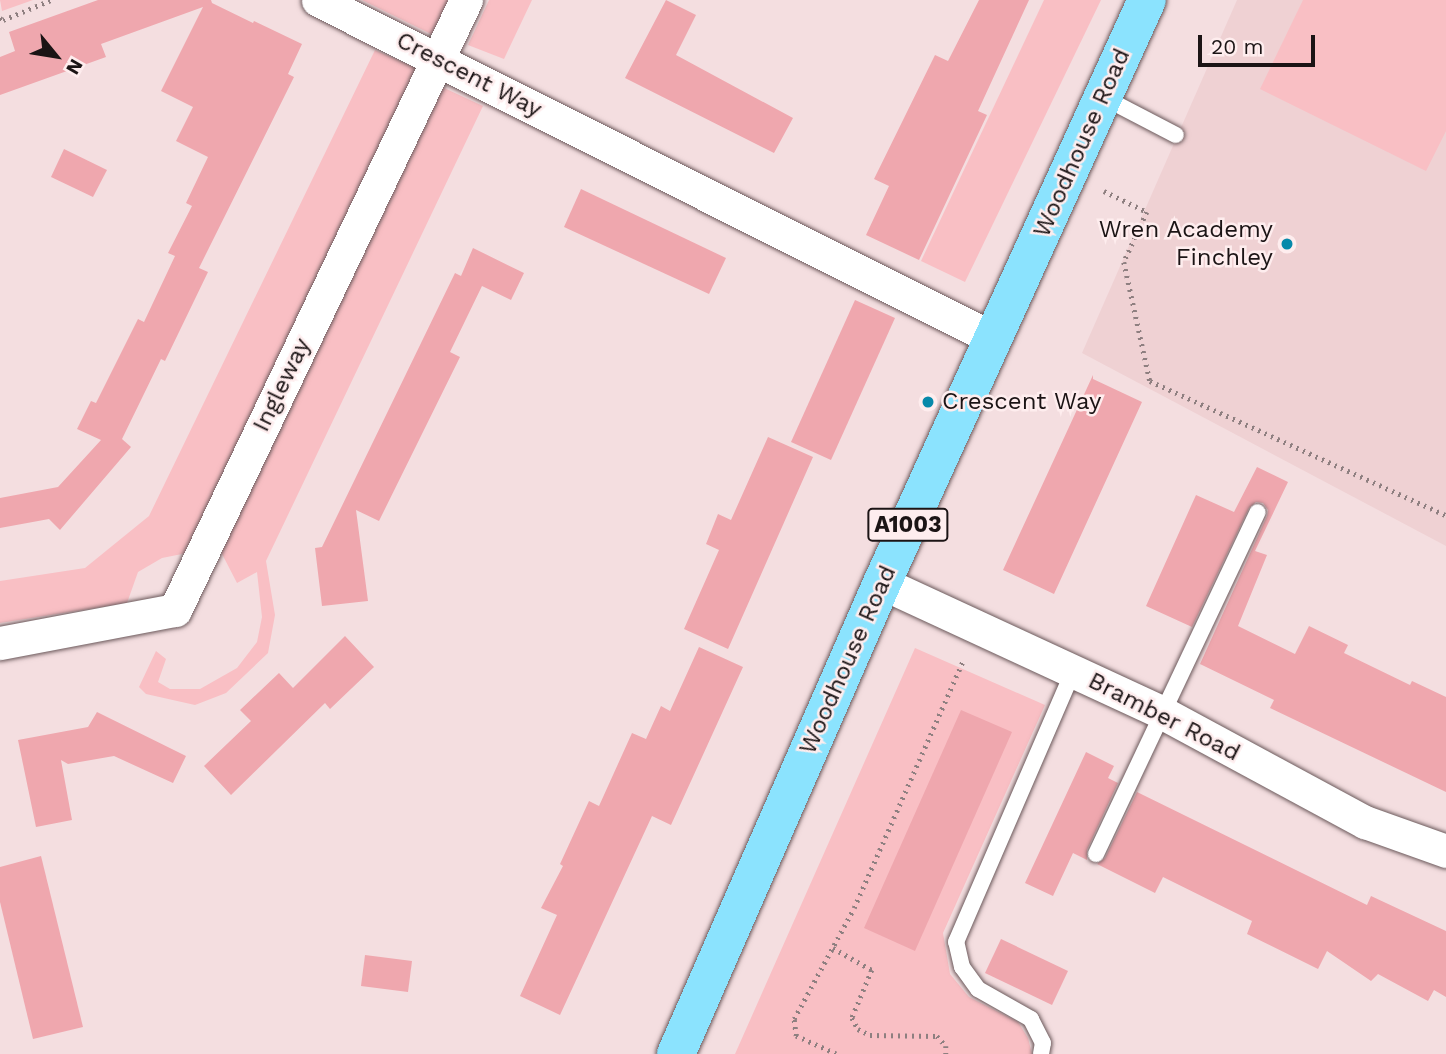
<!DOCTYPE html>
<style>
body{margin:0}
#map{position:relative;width:1446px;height:1054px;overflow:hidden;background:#f4dee0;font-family:"Work Sans",sans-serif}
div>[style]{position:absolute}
.built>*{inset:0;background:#efd1d3}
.green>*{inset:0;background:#f9bfc4}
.building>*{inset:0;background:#efa7ae}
.path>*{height:4.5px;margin-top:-2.25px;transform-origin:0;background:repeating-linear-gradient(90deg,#8e7f80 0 2px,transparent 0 7px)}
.roads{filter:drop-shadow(0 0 2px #6b595b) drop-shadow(0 0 2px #6b595b)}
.service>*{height:16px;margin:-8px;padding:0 8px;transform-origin:8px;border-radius:8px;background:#fff}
.minor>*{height:33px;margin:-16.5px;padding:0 16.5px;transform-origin:16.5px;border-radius:16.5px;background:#fff}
.primary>*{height:38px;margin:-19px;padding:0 19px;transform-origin:19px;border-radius:19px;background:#8be3fe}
.dots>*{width:19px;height:19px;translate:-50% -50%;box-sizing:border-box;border:4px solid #feedee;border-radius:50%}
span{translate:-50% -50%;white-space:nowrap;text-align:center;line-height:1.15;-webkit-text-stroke:5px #feedee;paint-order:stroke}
.shield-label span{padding:2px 5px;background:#feedee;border:2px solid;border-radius:5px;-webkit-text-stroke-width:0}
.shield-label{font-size:23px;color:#1b1415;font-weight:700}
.street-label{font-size:24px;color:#1b1415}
.poi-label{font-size:24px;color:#1b1415}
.right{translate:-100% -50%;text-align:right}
.left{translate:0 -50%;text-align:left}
.north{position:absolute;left:21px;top:21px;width:70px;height:70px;-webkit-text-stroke:5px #feedee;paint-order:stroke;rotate:120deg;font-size:19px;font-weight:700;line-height:28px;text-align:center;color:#1b1415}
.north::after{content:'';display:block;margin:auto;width:24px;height:32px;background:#1b1415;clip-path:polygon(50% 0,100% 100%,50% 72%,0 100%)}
.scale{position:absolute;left:1198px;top:35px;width:117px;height:32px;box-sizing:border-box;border:4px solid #1b1415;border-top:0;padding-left:9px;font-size:21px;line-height:24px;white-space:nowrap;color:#1b1415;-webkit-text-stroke:5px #feedee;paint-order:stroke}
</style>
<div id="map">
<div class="built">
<div style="clip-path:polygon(1237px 0,1446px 0,1446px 546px,1082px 353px)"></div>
</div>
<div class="green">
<div style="clip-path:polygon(0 0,33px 0,2px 11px)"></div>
<div style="clip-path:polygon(362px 0,449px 0,433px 35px)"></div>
<div style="clip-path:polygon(489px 0,532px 0,504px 59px,468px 45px)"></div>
<div style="clip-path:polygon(1044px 0,1101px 0,965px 282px,921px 261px)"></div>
<div style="clip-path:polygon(1303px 0,1446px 0,1446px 131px,1426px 171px,1260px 89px)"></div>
<div style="clip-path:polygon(375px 50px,421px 70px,192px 552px,162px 558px,138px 572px,127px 603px,0 623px,0 581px,85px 568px,149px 516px)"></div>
<div style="clip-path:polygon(442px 87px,483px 106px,266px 561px,275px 615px,268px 653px,226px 693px,195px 705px,146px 694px,139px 687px,156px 651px,166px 659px,158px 682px,170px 689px,200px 689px,237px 668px,257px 642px,262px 617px,257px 572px,237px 583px,221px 552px)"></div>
<div style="clip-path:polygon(915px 648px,1045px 705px,943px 933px,950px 974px,969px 997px,1018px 1022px,1028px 1038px,1032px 1054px,735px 1054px)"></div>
</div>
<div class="building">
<div style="clip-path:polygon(98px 0,211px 0,212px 3px,253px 23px,254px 21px,302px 44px,288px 74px,294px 77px,199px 268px,208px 272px,165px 361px,161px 359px,122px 439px,131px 447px,60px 530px,49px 519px,0 528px,0 498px,58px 487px,101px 440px,77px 429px,91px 401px,96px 403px,138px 319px,144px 322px,175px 256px,168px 253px,192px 206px,186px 203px,208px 157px,176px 141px,193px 107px,161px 91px,203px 7px,101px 44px,106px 57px,0 95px,0 57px,15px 51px,9px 32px)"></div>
<div style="clip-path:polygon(666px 0,696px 15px,676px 55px,793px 118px,774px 153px,625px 78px)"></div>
<div style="clip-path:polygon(979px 0,1029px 0,978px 111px,987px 115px,919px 260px,866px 235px,889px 186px,874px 179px,935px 55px,948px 61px)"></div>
<div style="clip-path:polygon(64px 149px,107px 170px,93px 197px,51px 177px)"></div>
<div style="clip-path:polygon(581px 189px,726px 258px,709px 294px,564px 227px)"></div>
<div style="clip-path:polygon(473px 248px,524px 273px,511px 300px,482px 286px,450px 352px,460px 357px,379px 521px,356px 510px,368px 601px,322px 606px,315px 548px,322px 547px,455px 273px,461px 276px)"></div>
<div style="clip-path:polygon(855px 300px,895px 318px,831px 460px,791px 442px)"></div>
<div style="clip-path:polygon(1093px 375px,1093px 379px,1142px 402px,1054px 594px,1003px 570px)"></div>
<div style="clip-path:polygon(768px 437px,813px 457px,728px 649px,684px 629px,719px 550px,706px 544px,718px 514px,731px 520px)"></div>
<div style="clip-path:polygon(1257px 467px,1288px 482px,1255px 551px,1267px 555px,1238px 626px,1295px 654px,1309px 626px,1348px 645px,1344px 653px,1410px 685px,1412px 681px,1446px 697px,1446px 792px,1270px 708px,1274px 700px,1200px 664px,1267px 516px,1268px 510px,1263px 503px,1256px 502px,1249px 508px,1192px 627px,1146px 606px,1196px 495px,1234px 512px)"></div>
<div style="clip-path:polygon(345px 636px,374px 667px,330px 709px,325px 703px,231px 795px,204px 766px,251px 721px,240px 710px,279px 673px,293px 688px)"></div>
<div style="clip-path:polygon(699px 647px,743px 667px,671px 825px,652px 816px,560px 1015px,520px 996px,557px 915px,541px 908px,563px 866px,560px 864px,589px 801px,599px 806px,632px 733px,646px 739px,661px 706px,670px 711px)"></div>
<div style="clip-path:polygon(961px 710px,1012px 732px,915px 951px,864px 928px)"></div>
<div style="clip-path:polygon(97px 712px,186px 756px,173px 783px,114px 756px,68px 764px,61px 760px,72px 820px,36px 827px,18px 740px,88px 727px)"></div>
<div style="clip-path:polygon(1086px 752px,1114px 766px,1108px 778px,1118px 783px,1087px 850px,1087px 860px,1073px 853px,1053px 896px,1025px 883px)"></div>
<div style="clip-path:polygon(1137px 792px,1367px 905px,1371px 896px,1446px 931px,1446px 997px,1434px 990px,1428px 1001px,1378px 974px,1371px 981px,1327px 951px,1318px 969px,1247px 934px,1252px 921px,1163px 877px,1155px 893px,1097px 864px,1105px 858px)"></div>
<div style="clip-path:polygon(41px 856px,83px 1027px,33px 1039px,0 902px,0 867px)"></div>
<div style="clip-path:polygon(1001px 939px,1068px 971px,1052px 1005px,985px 973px)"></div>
<div style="clip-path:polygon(365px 955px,412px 961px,408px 992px,361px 986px)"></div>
</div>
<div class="path">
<div style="left:0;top:18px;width:4px;rotate:34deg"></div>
<div style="left:3px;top:20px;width:52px;rotate:-22.6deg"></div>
<div style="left:1104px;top:191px;width:48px;rotate:26deg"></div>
<div style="left:1147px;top:212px;width:55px;rotate:114.7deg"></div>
<div style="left:1124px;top:262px;width:122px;rotate:77.7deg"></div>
<div style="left:1150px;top:381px;width:325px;rotate:24.4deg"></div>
<div style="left:833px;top:948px;width:45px;rotate:29.4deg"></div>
<div style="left:872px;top:970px;width:52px;rotate:112.6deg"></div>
<div style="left:852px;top:1018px;width:13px;rotate:61deg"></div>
<div style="left:858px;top:1029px;width:13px;rotate:27deg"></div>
<div style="left:870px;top:1035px;width:67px;rotate:0.9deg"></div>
<div style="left:937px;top:1036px;width:13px;rotate:48deg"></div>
<div style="left:946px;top:1046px;width:8px;rotate:90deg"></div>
<div style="left:836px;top:1054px;width:44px;rotate:-155.8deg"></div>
<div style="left:796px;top:1036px;width:17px;rotate:-97deg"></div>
<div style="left:794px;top:1019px;width:126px;rotate:-61.6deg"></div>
<div style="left:854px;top:908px;width:270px;rotate:-66.2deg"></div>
</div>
<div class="roads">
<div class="service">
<div style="left:1103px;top:97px;width:82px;rotate:27.5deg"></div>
<div style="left:1096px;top:854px;width:378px;rotate:-64.7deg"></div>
<div style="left:1041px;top:1054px;width:11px;rotate:-80deg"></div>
<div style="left:1043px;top:1043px;width:27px;rotate:-117deg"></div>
<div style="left:1031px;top:1019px;width:61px;rotate:-150.5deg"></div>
<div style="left:978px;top:989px;width:27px;rotate:-126deg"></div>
<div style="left:962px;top:967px;width:26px;rotate:-103deg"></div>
<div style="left:956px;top:942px;width:294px;rotate:-66.6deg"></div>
</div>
<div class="minor">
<div style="left:318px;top:0;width:756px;rotate:26.63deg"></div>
<div style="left:882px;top:583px;width:310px;rotate:24.8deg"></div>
<div style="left:1163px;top:713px;width:230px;rotate:28.4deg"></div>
<div style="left:1365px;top:822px;width:86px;rotate:19.7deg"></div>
<div style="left:0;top:643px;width:178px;rotate:-10.7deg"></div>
<div style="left:175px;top:610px;width:676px;rotate:-64.5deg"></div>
</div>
<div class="primary">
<div style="left:676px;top:1054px;width:514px;rotate:-66.38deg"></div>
<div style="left:882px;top:583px;width:640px;rotate:-65.56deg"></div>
</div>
</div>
<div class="dots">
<div style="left:1287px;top:244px;background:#0789aa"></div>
<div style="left:928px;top:402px;background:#0789aa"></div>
</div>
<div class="shield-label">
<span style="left:908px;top:525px">A1003</span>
</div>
<div class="street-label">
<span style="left:469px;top:75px;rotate:27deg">Crescent Way</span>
<span style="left:1082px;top:143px;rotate:-66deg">Woodhouse Road</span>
<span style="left:282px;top:385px;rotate:-64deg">Ingleway</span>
<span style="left:848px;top:660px;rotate:-66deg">Woodhouse Road</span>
<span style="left:1164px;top:717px;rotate:27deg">Bramber Road</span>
</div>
<div class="poi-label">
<span class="right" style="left:1273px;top:244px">Wren Academy<br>Finchley</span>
<span class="left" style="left:942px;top:402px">Crescent Way</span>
</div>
<div class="north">N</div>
<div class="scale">20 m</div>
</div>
